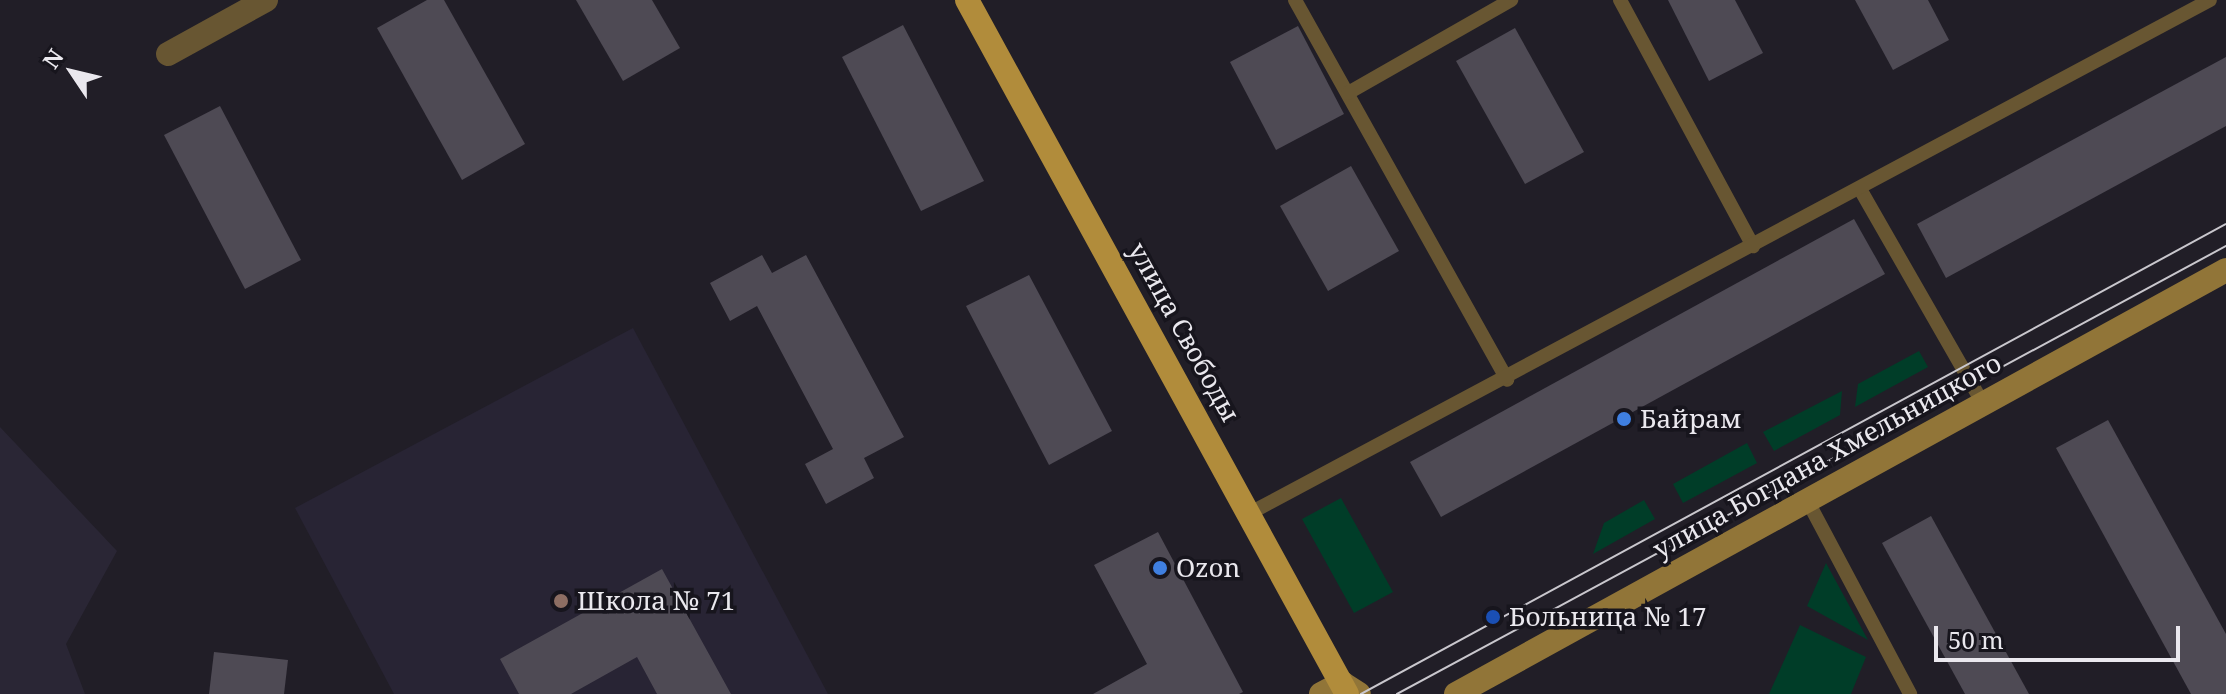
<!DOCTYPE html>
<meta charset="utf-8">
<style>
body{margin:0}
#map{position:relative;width:2226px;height:694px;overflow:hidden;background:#211e27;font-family:"Noto Serif",serif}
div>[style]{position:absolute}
.built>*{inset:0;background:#2a2635}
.education>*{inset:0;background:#282434}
.green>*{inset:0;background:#003d28}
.building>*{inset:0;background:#4e4a54}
.lane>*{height:14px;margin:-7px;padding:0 7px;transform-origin:7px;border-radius:7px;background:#685632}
.street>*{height:24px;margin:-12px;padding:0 12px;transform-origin:12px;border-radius:12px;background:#685632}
.secondary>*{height:24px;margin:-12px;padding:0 12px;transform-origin:12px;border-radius:12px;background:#917538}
.primary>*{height:24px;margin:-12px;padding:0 12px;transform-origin:12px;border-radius:12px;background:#b18c3b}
.tram>*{height:2px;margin:-1px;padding:0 1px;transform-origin:1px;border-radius:1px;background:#c9c7cd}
.dots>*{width:22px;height:22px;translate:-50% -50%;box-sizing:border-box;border:4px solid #17151d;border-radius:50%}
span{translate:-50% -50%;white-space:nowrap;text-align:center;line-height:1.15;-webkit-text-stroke:7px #17151d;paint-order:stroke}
.street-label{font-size:26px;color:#eae8ee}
.poi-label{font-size:26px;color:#eae8ee}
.left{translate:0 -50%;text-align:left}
.north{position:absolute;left:32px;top:32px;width:80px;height:80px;-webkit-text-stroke:6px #17151d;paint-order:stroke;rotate:305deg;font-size:22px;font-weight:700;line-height:32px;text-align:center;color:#eae8ee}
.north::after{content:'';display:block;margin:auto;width:28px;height:36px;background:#eae8ee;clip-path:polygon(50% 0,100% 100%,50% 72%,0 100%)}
.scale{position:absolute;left:1934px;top:626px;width:246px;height:36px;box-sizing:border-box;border:4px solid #eae8ee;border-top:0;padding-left:10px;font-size:24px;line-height:28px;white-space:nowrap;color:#eae8ee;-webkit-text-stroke:6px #17151d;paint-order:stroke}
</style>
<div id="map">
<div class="built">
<div style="clip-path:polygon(0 427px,117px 551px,66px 644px,85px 694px,0 694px)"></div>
</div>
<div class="education">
<div style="clip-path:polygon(633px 328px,828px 694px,394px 694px,295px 508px)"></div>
</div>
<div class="green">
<div style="clip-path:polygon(1919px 351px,1928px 367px,1855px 407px,1858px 384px)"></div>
<div style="clip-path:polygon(1842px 391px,1840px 415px,1774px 451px,1763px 432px)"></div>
<div style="clip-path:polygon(1747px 443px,1757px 463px,1683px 503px,1673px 484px)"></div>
<div style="clip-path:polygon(1341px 498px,1393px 592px,1354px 613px,1302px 519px)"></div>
<div style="clip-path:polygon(1644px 500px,1655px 519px,1593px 554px,1604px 523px)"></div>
<div style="clip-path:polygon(1826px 563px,1868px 640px,1807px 606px)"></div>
<div style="clip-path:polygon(1800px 625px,1866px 657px,1851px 694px,1769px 694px)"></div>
</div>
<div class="building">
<div style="clip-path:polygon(427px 0,444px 0,525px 144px,462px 180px,377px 28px)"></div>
<div style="clip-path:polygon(576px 0,652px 0,680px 48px,623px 81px)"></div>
<div style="clip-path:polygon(1668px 0,1735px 0,1763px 53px,1709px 81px)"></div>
<div style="clip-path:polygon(1855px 0,1928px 0,1949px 40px,1893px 70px)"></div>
<div style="clip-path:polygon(903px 25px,984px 181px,921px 211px,842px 57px)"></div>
<div style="clip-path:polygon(1298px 26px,1344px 114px,1276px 150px,1230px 62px)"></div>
<div style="clip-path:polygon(1515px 28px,1584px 152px,1525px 184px,1456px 61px)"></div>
<div style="clip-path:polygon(2226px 57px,2226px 126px,1946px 278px,1917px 224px)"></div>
<div style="clip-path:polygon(220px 106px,301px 260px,245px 289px,164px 135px)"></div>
<div style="clip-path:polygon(1351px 166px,1399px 251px,1328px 291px,1280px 206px)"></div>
<div style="clip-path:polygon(1854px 219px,1885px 274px,1441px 517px,1410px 462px)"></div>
<div style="clip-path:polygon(762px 255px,772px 273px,806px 255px,904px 437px,864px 458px,874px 478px,826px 504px,805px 464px,833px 449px,757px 306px,730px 321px,710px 283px)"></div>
<div style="clip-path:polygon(1029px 275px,1112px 431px,1049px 465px,966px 306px)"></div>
<div style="clip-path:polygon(2108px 420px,2226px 634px,2226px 694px,2191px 694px,2056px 448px)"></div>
<div style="clip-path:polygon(1931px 516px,2029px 694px,1965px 694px,1882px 543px)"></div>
<div style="clip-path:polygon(1158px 532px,1243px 692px,1239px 694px,1093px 694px,1147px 664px,1094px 565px)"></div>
<div style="clip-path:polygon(662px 569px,731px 694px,657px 694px,637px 657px,571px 694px,519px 694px,500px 659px)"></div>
<div style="clip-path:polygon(214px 652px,288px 660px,284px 694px,209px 694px)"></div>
</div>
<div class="lane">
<div style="left:1295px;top:0;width:435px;rotate:60.8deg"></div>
<div style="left:1620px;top:0;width:280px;rotate:61.6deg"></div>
<div style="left:1348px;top:93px;width:188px;rotate:-29.7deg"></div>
<div style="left:1860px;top:189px;width:245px;rotate:60.2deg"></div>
<div style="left:1806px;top:498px;width:222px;rotate:62deg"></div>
<div style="left:1252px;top:512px;width:1086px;rotate:-28.12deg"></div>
</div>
<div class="street">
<div style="left:168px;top:54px;width:112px;rotate:-28.9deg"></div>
</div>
<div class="secondary">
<div style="left:1321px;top:694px;width:24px;rotate:-28deg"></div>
<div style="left:1342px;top:683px;width:20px;rotate:33deg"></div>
<div style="left:1456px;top:694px;width:879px;rotate:-28.84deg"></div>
</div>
<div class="primary">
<div style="left:967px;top:0;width:791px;rotate:61.3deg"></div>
</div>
<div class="tram">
<div style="left:1361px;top:694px;width:984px;rotate:-28.52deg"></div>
<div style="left:1397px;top:694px;width:942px;rotate:-28.39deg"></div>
</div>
<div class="dots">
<div style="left:1624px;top:419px;background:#3f7fe0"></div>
<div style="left:1160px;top:568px;background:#3f7fe0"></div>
<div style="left:561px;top:601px;background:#8d6e63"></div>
<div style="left:1493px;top:617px;background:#1a4fb4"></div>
</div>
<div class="street-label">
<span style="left:1184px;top:332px;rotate:61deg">улица Свободы</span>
<span style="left:1827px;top:456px;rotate:-29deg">улица Богдана Хмельницкого</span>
</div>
<div class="poi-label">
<span class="left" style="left:1640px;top:419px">Байрам</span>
<span class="left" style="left:1176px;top:568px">Ozon</span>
<span class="left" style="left:577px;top:601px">Школа № 71</span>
<span class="left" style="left:1509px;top:617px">Больница № 17</span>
</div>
<div class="north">N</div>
<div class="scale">50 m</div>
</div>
